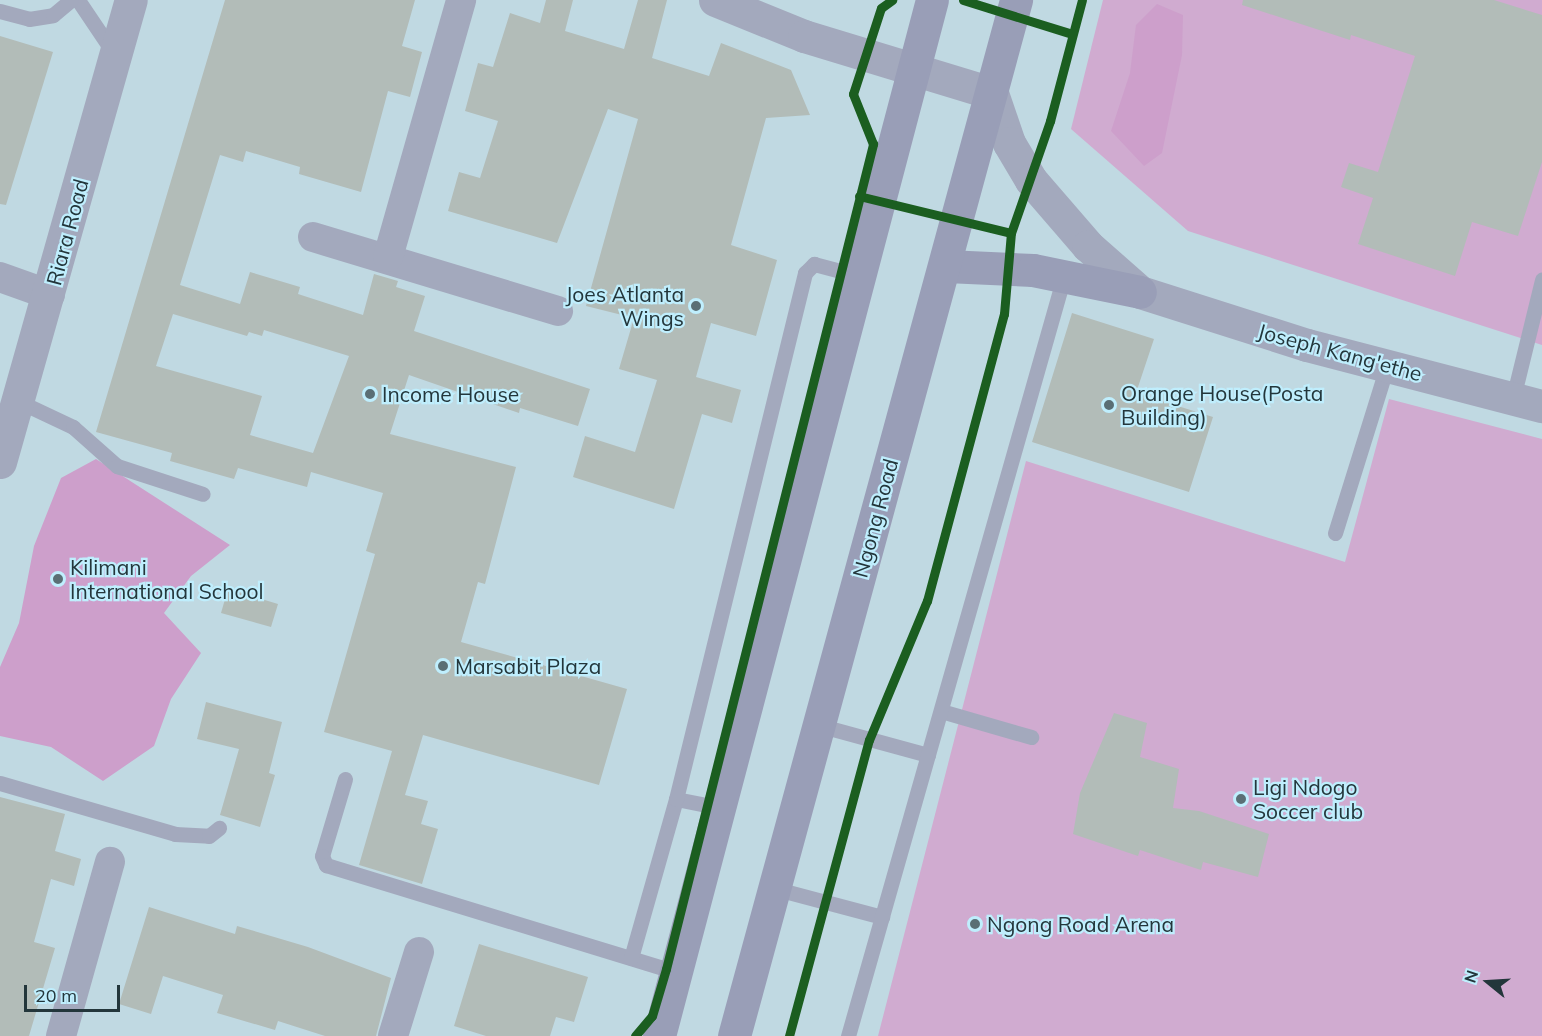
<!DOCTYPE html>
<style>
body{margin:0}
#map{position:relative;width:1542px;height:1036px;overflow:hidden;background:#c0d9e2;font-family:Mulish,sans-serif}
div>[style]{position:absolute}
.green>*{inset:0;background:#d0abd0}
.forest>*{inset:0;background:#cd9fcb}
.building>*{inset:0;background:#b2bcb8}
.service>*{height:15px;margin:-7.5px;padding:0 7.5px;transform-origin:7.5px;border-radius:7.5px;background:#a3a9bd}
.minor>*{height:30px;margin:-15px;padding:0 15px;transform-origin:15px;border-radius:15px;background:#a3a9bd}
.tertiary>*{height:33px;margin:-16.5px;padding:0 16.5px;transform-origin:16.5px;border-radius:16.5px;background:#a3a9bd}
.secondary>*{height:33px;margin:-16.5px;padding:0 16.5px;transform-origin:16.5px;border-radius:16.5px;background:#999eb7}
.cycleway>*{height:9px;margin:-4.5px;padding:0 4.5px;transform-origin:4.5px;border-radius:4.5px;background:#1b5e20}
.dots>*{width:16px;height:16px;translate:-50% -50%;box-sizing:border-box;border:3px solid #bfeefd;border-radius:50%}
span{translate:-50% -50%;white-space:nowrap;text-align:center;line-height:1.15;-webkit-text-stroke:4.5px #bfeefd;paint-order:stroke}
.street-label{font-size:21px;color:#23363b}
.poi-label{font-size:21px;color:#23363b}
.right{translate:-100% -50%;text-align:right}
.left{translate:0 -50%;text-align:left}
.north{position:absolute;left:1458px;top:952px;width:60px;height:60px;-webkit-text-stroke:4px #bfeefd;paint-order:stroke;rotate:288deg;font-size:16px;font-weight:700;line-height:24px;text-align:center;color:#23363b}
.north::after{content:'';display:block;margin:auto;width:21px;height:27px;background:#23363b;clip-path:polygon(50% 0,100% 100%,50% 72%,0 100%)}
.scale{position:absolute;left:24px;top:985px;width:96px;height:27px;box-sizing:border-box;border:3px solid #23363b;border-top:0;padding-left:8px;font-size:18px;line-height:21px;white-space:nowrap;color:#23363b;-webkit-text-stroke:4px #bfeefd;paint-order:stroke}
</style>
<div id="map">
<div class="green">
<div style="clip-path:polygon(1103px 0,1542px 0,1542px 345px,1188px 231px,1071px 129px)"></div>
<div style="clip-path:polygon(1389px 399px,1542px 439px,1542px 1036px,878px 1036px,1026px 461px,1345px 562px)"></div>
</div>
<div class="forest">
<div style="clip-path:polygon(1157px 4px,1183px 15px,1182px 55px,1162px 153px,1144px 166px,1111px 131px,1130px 73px,1136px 25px)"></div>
<div style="clip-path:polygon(96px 459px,230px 545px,191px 576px,164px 613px,201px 653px,171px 699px,154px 746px,103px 781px,51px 747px,0 736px,0 667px,19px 623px,34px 546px,61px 478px)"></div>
</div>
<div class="building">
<div style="clip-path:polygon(evenodd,225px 0,415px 0,402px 46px,422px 52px,410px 97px,388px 91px,361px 192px,299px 174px,300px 167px,246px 151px,243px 162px,220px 155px,180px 285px,240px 304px,250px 272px,300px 287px,298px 294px,363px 315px,374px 274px,398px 281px,396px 287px,425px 296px,414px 331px,590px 389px,578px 426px,520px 408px,519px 413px,409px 375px,390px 434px,516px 467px,485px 584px,478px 582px,461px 642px,627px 689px,599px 785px,423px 735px,405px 795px,428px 801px,421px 824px,438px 829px,422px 884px,359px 865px,392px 751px,324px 732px,375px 554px,366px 551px,383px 493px,311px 472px,307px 487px,238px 468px,234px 479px,170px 461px,172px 453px,96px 432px,225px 0,173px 314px,247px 336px,249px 332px,262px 336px,264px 330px,349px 356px,313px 453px,250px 435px,262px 396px,156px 366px,173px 314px)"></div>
<div style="clip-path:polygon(546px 0,573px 0,565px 31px,624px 49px,638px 0,667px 0,652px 58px,709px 76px,721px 43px,791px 70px,810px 115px,766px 118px,731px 245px,777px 260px,756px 336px,711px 323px,696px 377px,741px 390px,732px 423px,702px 414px,674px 509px,573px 477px,585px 436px,635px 452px,657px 380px,619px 369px,634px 318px,586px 306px,638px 119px,608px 109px,557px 243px,448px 211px,459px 172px,480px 178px,498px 121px,465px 111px,478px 63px,493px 67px,510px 13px,540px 23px)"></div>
<div style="clip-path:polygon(1243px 0,1494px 0,1542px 15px,1542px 162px,1518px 236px,1472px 222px,1455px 276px,1358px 244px,1373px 198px,1341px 187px,1349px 163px,1378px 172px,1415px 56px,1351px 35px,1350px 40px,1242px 5px)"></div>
<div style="clip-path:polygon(0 36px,53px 52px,6px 205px,0 204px)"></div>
<div style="clip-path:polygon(1072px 313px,1154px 339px,1136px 393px,1213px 417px,1189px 492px,1032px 442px)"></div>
<div style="clip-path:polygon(228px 589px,278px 604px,271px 627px,221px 613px)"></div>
<div style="clip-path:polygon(206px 702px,282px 722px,269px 773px,275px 775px,260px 827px,220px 815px,239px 749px,197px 739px)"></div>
<div style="clip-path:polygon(1114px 713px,1147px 723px,1140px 757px,1179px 769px,1173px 808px,1199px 811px,1269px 834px,1258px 877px,1203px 862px,1201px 870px,1140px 850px,1138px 856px,1073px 834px,1080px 793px)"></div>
<div style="clip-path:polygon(0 797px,65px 814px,55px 851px,81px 859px,74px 886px,51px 879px,34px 942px,55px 948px,29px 1036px,0 1036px)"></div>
<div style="clip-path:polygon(149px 907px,235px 934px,237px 926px,308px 947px,391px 978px,376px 1036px,325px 1036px,278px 1021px,275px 1030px,217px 1013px,223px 995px,163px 976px,151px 1014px,119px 1004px)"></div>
<div style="clip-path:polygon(479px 944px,588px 977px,574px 1022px,556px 1017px,550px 1036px,486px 1036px,454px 1026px)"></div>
</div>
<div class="service">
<div style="left:78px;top:0;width:63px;rotate:56.1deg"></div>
<div style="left:0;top:11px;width:30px;rotate:15deg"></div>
<div style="left:29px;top:19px;width:24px;rotate:-9deg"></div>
<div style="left:53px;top:15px;width:23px;rotate:-40deg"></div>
<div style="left:1513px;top:398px;width:122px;rotate:-76.2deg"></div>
<div style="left:18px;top:401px;width:61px;rotate:25.3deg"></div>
<div style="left:73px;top:427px;width:59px;rotate:41.6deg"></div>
<div style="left:117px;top:466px;width:90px;rotate:18deg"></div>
<div style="left:1335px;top:533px;width:175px;rotate:-72.7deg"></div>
<div style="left:941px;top:711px;width:94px;rotate:16.1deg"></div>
<div style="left:818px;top:725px;width:114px;rotate:15.3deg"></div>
<div style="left:345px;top:779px;width:80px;rotate:106.6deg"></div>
<div style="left:322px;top:856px;width:10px;rotate:66deg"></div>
<div style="left:326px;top:865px;width:366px;rotate:17deg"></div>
<div style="left:0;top:783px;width:182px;rotate:16.2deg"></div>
<div style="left:175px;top:834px;width:34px;rotate:3deg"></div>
<div style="left:209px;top:836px;width:13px;rotate:-39deg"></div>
<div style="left:676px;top:799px;width:47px;rotate:11.1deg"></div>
<div style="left:773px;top:888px;width:113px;rotate:14.9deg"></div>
<div style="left:631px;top:958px;width:165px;rotate:-74.2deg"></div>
<div style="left:676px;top:799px;width:542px;rotate:-76.22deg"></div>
<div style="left:805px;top:273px;width:13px;rotate:-45deg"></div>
<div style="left:814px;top:264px;width:47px;rotate:14.9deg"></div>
<div style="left:848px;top:1036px;width:790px;rotate:-74.13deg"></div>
</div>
<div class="minor">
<div style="left:313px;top:237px;width:256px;rotate:16.8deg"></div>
<div style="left:388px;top:257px;width:267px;rotate:-74.1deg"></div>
<div style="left:0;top:277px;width:53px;rotate:19.8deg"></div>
<div style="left:61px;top:1036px;width:181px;rotate:-74.3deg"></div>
<div style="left:393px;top:1036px;width:88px;rotate:-72.8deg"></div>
</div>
<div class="tertiary">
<div style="left:715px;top:0;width:96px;rotate:22deg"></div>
<div style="left:804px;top:36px;width:196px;rotate:16.9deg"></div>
<div style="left:992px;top:93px;width:53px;rotate:71.2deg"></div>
<div style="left:1009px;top:143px;width:43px;rotate:59.3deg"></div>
<div style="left:1031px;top:180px;width:87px;rotate:49.2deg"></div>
<div style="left:1088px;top:246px;width:69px;rotate:41.5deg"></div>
<div style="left:1140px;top:292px;width:175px;rotate:17.6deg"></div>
<div style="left:1307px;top:345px;width:243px;rotate:14.6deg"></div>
<div style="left:0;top:462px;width:480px;rotate:-74.2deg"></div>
</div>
<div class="secondary">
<div style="left:946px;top:266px;width:87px;rotate:2.6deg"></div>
<div style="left:1033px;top:270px;width:109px;rotate:11.6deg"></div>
<div style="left:659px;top:1036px;width:1071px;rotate:-75.24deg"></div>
<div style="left:734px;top:1036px;width:1074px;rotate:-74.77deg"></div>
</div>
<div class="cycleway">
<div style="left:963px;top:0;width:114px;rotate:17.3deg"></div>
<div style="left:859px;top:196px;width:156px;rotate:13.7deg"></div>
<div style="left:635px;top:1036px;width:26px;rotate:-50deg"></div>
<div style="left:652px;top:1016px;width:49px;rotate:-73.4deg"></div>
<div style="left:666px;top:969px;width:851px;rotate:-75.91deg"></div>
<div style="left:873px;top:144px;width:54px;rotate:-111.8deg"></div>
<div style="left:853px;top:94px;width:90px;rotate:-72deg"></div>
<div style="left:881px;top:8px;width:14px;rotate:-36deg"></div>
<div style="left:789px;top:1036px;width:307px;rotate:-74.9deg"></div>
<div style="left:869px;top:740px;width:151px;rotate:-67.4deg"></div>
<div style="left:927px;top:601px;width:297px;rotate:-75deg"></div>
<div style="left:1004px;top:314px;width:81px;rotate:-85.1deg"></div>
<div style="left:1011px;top:233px;width:119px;rotate:-70.8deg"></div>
<div style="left:1050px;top:121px;width:125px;rotate:-75.2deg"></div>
</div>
<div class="dots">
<div style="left:696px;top:306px;background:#5a6f75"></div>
<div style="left:370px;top:394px;background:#5a6f75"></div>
<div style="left:1109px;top:405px;background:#5a6f75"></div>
<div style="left:58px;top:579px;background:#5a6f75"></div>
<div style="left:443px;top:666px;background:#5a6f75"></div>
<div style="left:1241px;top:799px;background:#5a6f75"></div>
<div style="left:975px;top:924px;background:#5a6f75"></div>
</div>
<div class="street-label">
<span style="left:67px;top:232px;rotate:-75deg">Riara Road</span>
<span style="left:1340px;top:352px;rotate:15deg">Joseph Kang'ethe</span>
<span style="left:875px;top:518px;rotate:-75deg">Ngong Road</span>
</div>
<div class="poi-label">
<span class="right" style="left:684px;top:306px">Joes Atlanta<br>Wings</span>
<span class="left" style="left:1121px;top:405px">Orange House(Posta<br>Building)</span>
<span class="left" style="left:382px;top:394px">Income House</span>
<span class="left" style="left:70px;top:579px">Kilimani<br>International School</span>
<span class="left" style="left:455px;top:666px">Marsabit Plaza</span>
<span class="left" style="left:1253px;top:799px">Ligi Ndogo<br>Soccer club</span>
<span class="left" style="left:987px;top:924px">Ngong Road Arena</span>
</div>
<div class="north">N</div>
<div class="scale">20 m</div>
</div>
